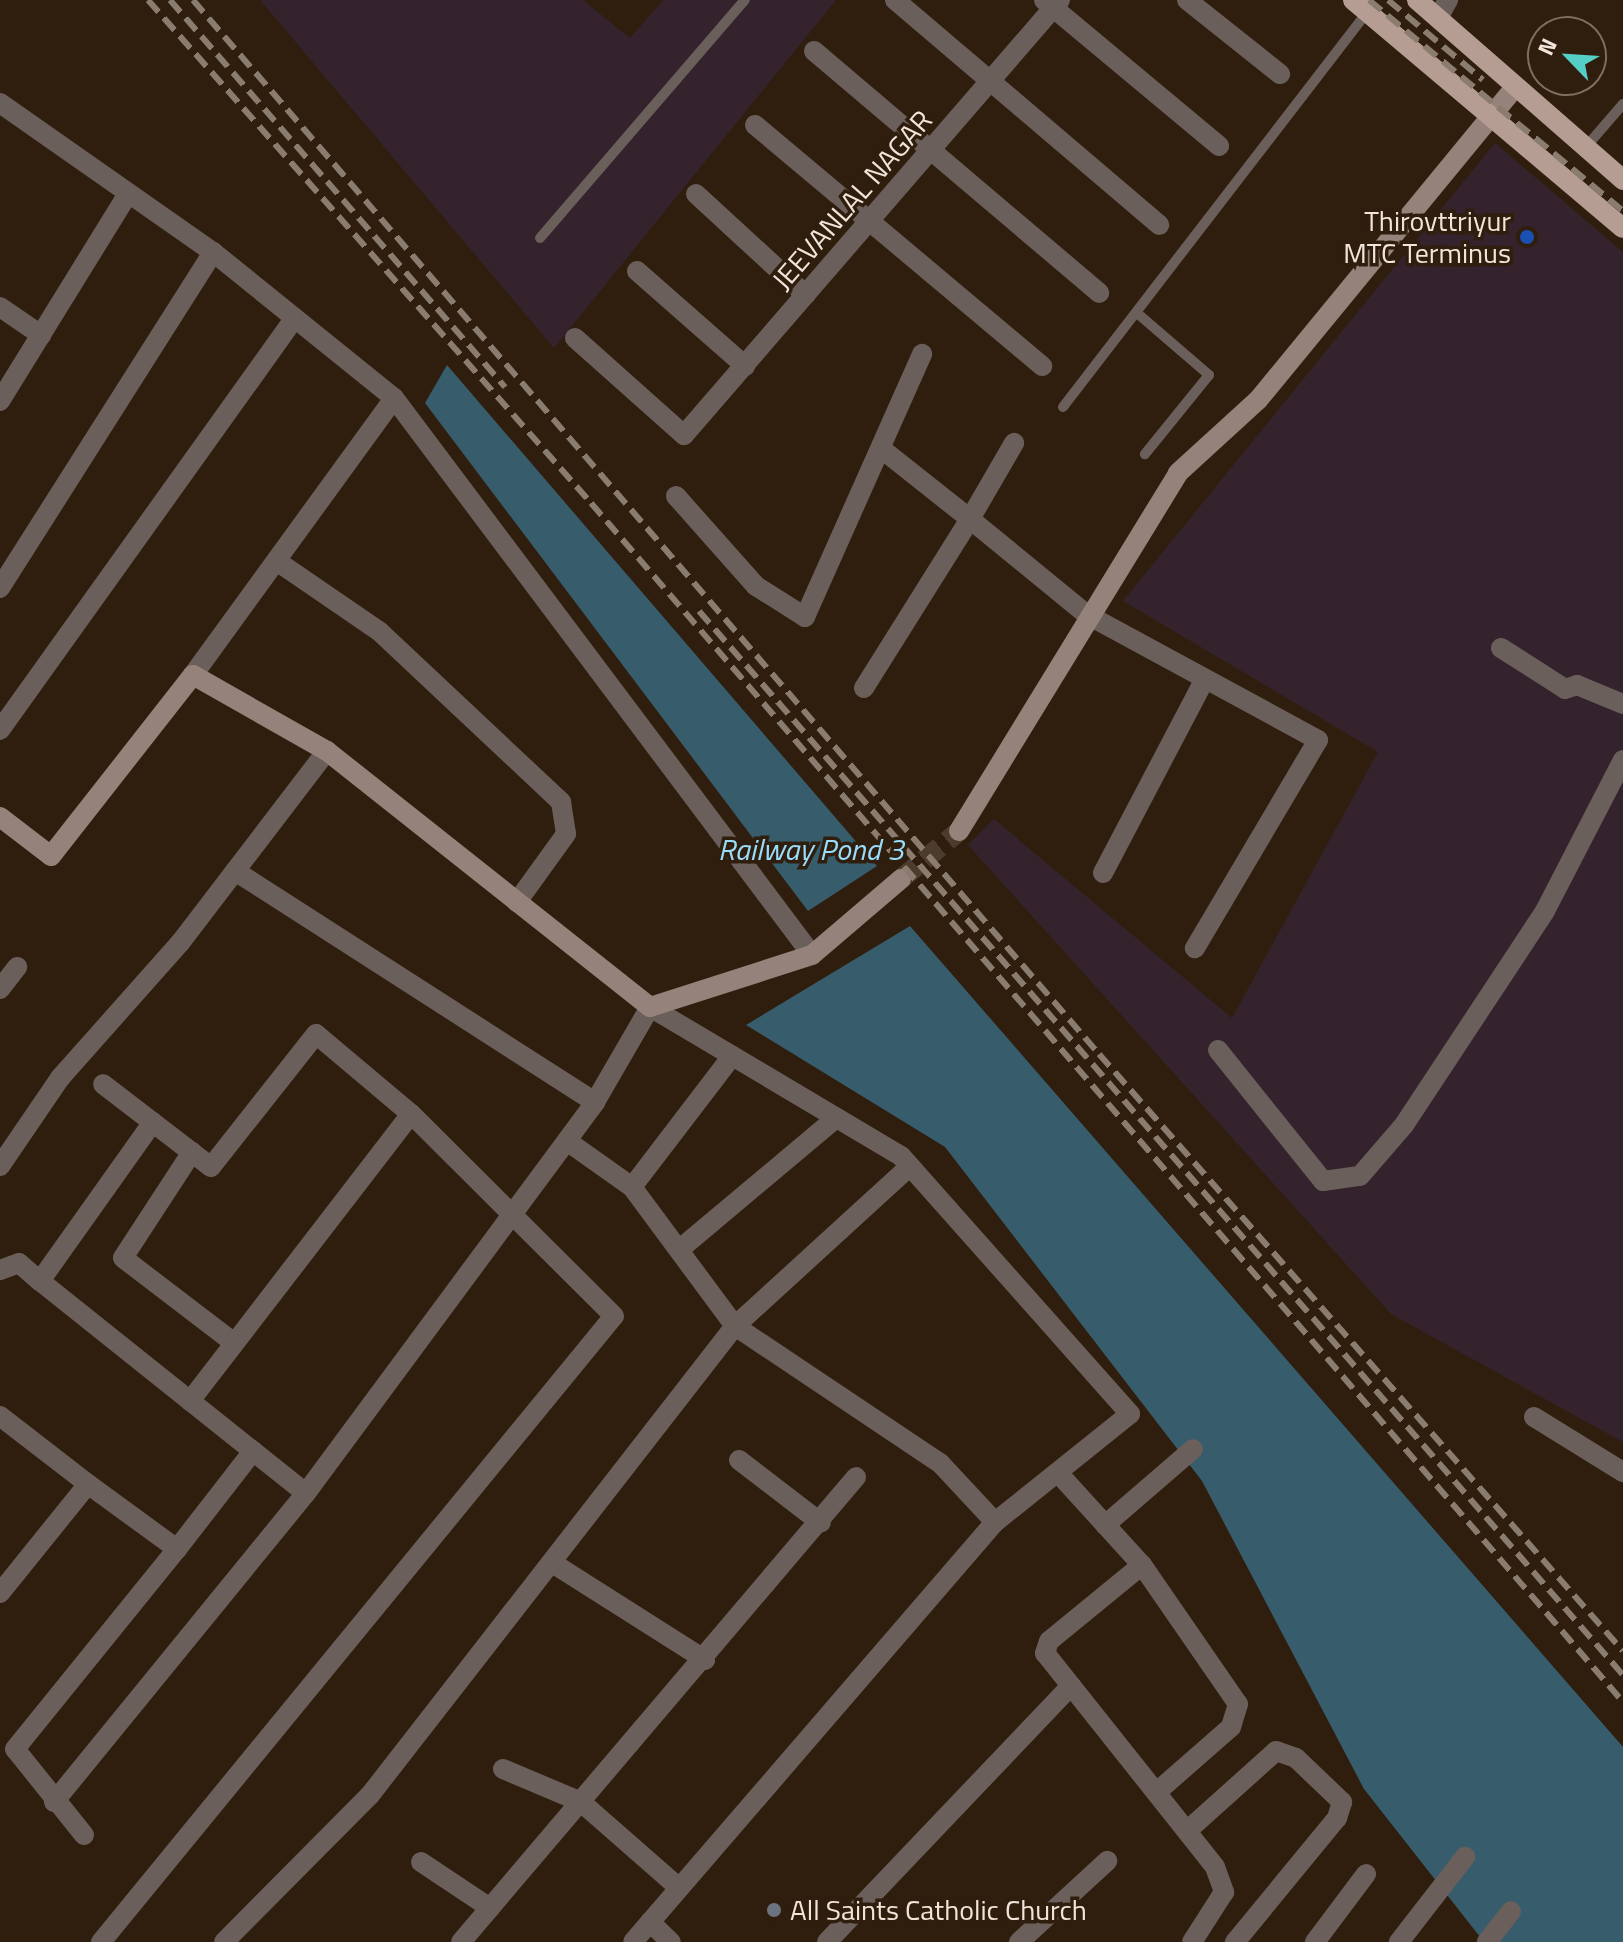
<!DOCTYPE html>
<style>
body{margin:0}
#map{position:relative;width:1623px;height:1942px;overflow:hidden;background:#2f1e0e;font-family:"Titillium Web",sans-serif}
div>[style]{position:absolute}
.industrial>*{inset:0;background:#34232d}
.water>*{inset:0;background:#375c6c}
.secondary-tunnel>*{height:20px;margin-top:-10px;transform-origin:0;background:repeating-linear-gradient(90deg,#4c3c2d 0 20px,transparent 0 30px)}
.lane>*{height:10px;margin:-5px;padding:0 5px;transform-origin:5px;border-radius:5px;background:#6b5f5b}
.street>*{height:20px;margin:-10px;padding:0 10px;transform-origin:10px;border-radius:10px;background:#6b5f5b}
.secondary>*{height:20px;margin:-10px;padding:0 10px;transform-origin:10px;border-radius:10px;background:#95827a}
.primary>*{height:20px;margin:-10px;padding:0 10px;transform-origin:10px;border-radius:10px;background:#b59d93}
.rail>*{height:6px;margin-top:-3px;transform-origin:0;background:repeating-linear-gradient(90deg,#8a7c6f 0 16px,transparent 0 24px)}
.dots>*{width:22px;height:22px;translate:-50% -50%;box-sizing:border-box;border:4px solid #2f1e0e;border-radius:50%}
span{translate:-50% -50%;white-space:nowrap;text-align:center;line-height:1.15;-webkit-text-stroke:7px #2f1e0e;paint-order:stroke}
.street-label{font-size:28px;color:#f1e5db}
.poi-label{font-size:28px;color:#f1e5db}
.right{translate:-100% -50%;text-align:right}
.left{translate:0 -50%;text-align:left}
.water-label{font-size:30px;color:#99dcfb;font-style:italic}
.north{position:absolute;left:1527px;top:16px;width:80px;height:80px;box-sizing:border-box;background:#2f1e0e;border:2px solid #7d6e60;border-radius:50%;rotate:295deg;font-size:22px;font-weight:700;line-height:32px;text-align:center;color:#f1e5db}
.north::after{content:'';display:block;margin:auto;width:28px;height:36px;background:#55cec6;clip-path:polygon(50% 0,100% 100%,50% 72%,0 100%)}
</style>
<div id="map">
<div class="industrial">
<div style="clip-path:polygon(260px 0,583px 0,630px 38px,663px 0,836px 0,554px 348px)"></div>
<div style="clip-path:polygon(1495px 143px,1623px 252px,1623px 1442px,1391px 1314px,968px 845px,994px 819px,1232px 1018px,1378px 752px,1123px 601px)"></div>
</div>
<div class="water">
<div style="clip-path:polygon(447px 365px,877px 866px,808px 911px,425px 403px)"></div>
<div style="clip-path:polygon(910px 926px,1623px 1747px,1623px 1942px,1484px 1942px,1364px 1789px,1202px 1481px,945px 1147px,746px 1025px)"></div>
</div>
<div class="secondary-tunnel">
<div style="left:901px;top:879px;width:75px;rotate:-39.6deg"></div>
</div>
<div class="lane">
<div style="left:1585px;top:148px;width:58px;rotate:-49.2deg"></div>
<div style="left:540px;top:238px;width:314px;rotate:-49.3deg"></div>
<div style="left:1137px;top:313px;width:95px;rotate:40.7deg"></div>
<div style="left:1209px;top:375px;width:102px;rotate:129deg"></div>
<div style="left:1063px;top:407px;width:498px;rotate:-52.4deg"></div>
</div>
<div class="street">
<div style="left:895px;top:0;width:347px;rotate:40.4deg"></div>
<div style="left:1044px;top:0;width:228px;rotate:39.8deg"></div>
<div style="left:1187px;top:0;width:119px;rotate:38.5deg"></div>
<div style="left:1438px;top:18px;width:21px;rotate:-61deg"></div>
<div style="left:814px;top:51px;width:374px;rotate:40.3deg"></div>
<div style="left:0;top:103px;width:260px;rotate:35deg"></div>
<div style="left:213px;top:252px;width:233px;rotate:38.9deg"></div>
<div style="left:394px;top:398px;width:696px;rotate:53.11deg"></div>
<div style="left:755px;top:125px;width:375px;rotate:40deg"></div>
<div style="left:696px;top:194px;width:149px;rotate:42.6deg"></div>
<div style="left:637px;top:271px;width:144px;rotate:41.3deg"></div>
<div style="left:0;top:307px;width:50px;rotate:34.3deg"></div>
<div style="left:575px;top:338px;width:146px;rotate:41.7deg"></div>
<div style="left:684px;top:435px;width:575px;rotate:-49.16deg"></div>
<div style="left:0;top:401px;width:243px;rotate:-58.3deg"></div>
<div style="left:883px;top:450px;width:111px;rotate:38.4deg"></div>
<div style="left:970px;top:519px;width:88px;rotate:-59.9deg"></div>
<div style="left:676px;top:496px;width:120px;rotate:48.4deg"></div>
<div style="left:756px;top:586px;width:58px;rotate:32.3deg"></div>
<div style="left:805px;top:617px;width:288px;rotate:-66deg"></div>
<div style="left:281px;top:564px;width:119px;rotate:34.4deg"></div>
<div style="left:379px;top:631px;width:250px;rotate:43.2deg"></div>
<div style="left:561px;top:802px;width:32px;rotate:81deg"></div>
<div style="left:566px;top:834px;width:84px;rotate:125.8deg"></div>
<div style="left:0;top:588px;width:398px;rotate:-57.6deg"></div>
<div style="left:1501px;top:648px;width:76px;rotate:32.6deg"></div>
<div style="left:1565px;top:689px;width:13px;rotate:-18deg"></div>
<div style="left:1577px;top:685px;width:50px;rotate:22.4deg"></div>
<div style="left:193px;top:675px;width:342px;rotate:-54deg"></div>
<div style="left:864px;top:688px;width:199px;rotate:-57.9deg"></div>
<div style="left:970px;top:519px;width:150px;rotate:39.3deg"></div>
<div style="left:1086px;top:614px;width:264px;rotate:28.5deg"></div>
<div style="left:1318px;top:740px;width:242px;rotate:120.6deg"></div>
<div style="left:0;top:730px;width:505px;rotate:-54.42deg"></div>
<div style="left:235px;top:871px;width:428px;rotate:32.7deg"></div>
<div style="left:1103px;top:873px;width:219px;rotate:-62.3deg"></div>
<div style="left:0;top:989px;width:28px;rotate:-52deg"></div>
<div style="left:1218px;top:1050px;width:168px;rotate:51.3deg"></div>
<div style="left:1323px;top:1181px;width:37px;rotate:-8deg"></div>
<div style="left:1360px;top:1176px;width:67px;rotate:-49.2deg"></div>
<div style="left:1404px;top:1125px;width:256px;rotate:-56.6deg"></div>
<div style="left:1545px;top:911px;width:170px;rotate:-62.7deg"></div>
<div style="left:567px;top:1141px;width:80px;rotate:35.3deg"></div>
<div style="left:632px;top:1187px;width:173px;rotate:53.5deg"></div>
<div style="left:735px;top:1326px;width:247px;rotate:33.8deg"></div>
<div style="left:940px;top:1463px;width:81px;rotate:47deg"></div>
<div style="left:192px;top:1152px;width:126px;rotate:123.1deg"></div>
<div style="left:123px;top:1258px;width:140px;rotate:37.4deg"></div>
<div style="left:0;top:1166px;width:107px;rotate:-55.7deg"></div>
<div style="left:60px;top:1078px;width:181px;rotate:-48.4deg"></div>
<div style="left:180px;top:943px;width:242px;rotate:-52.6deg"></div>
<div style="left:632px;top:1187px;width:165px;rotate:-52.6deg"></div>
<div style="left:680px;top:1249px;width:204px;rotate:-40deg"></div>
<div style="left:0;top:1270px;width:20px;rotate:-20deg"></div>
<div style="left:19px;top:1263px;width:28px;rotate:41deg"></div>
<div style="left:40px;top:1281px;width:195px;rotate:-54.6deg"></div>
<div style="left:40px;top:1281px;width:340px;rotate:38.6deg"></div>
<div style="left:190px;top:1401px;width:362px;rotate:-52.4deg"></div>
<div style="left:0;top:1416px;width:111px;rotate:37.7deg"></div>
<div style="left:88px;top:1484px;width:140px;rotate:128.9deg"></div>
<div style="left:1534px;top:1417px;width:105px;rotate:31.7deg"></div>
<div style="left:739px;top:1460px;width:103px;rotate:37.5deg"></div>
<div style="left:1060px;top:1475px;width:122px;rotate:47.7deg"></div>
<div style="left:1142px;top:1565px;width:169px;rotate:55.4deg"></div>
<div style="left:1238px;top:1704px;width:24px;rotate:107deg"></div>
<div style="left:1231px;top:1727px;width:97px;rotate:138.8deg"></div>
<div style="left:1105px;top:1525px;width:116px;rotate:-40.8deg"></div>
<div style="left:177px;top:1549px;width:124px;rotate:-52.2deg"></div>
<div style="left:554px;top:1564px;width:179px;rotate:32.4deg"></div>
<div style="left:1142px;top:1565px;width:120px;rotate:140.7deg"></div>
<div style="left:1049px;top:1641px;width:13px;rotate:108deg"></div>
<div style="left:1045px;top:1653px;width:273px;rotate:51.5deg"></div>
<div style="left:1215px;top:1867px;width:27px;rotate:70deg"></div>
<div style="left:1224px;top:1892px;width:59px;rotate:122.6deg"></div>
<div style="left:503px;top:1769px;width:85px;rotate:22.9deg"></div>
<div style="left:581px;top:1802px;width:129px;rotate:41.2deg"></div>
<div style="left:54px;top:1802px;width:399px;rotate:-50.8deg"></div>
<div style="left:306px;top:1493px;width:486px;rotate:-53.5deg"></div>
<div style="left:595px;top:1102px;width:110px;rotate:-59.9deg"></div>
<div style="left:650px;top:1007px;width:292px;rotate:30.7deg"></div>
<div style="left:901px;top:1156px;width:345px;rotate:48.4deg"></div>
<div style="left:1130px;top:1414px;width:173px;rotate:141.3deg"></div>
<div style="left:995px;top:1522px;width:554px;rotate:130.76deg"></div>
<div style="left:1188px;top:1830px;width:118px;rotate:-41.9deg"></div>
<div style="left:1276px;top:1751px;width:21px;rotate:19deg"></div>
<div style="left:1296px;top:1758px;width:64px;rotate:43.7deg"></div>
<div style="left:1342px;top:1802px;width:17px;rotate:107deg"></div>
<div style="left:1337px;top:1818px;width:161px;rotate:129.4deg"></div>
<div style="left:84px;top:1835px;width:110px;rotate:-128.7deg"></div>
<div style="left:15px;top:1749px;width:257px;rotate:-51deg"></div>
<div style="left:177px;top:1549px;width:110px;rotate:-143.9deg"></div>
<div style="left:421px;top:1862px;width:83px;rotate:33.7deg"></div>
<div style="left:650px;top:1922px;width:29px;rotate:44deg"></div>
<div style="left:101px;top:1942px;width:809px;rotate:-50.67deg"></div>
<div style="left:614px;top:1316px;width:286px;rotate:-135.1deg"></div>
<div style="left:411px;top:1114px;width:124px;rotate:-139.9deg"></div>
<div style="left:316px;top:1034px;width:169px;rotate:128.3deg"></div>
<div style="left:211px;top:1167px;width:136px;rotate:-142.5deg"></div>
<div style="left:224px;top:1942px;width:207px;rotate:-45.2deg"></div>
<div style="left:370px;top:1795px;width:594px;rotate:-52.11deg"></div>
<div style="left:735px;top:1326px;width:237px;rotate:-42.4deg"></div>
<div style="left:461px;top:1942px;width:610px;rotate:-49.65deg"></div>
<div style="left:827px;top:1942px;width:354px;rotate:-46.4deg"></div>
<div style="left:1019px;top:1942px;width:120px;rotate:-42.6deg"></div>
<div style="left:1315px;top:1942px;width:85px;rotate:-53.1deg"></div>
<div style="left:1399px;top:1942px;width:108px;rotate:-52.2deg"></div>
<div style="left:1487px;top:1942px;width:39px;rotate:-52deg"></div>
</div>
<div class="secondary">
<div style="left:0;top:817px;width:64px;rotate:37.4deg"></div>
<div style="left:51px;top:856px;width:230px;rotate:-51.9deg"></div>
<div style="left:193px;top:675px;width:154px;rotate:29.6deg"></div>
<div style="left:327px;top:751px;width:412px;rotate:38.4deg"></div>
<div style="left:650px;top:1007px;width:170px;rotate:-17.8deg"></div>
<div style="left:812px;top:955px;width:117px;rotate:-40.5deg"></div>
<div style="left:959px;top:831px;width:420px;rotate:-58.5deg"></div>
<div style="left:1178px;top:473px;width:108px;rotate:-42.4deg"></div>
<div style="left:1258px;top:400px;width:404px;rotate:-50.6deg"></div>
</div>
<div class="primary">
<div style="left:1353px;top:0;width:353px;rotate:40.2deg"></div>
<div style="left:1417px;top:0;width:274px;rotate:41.1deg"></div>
</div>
<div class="rail">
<div style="left:148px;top:0;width:670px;rotate:48.63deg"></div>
<div style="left:591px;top:503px;width:1582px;rotate:49.28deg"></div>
<div style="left:170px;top:0;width:512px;rotate:49.12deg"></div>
<div style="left:193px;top:0;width:1390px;rotate:49.32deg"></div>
<div style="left:1099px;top:1054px;width:794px;rotate:48.73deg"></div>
<div style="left:1369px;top:0;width:330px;rotate:39.7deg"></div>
<div style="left:1388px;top:0;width:124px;rotate:40.1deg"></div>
<div style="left:699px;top:611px;width:1409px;rotate:49.03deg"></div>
</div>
<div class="dots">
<div style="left:1527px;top:237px;background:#1a4fb4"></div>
<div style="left:774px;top:1910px;background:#6b7280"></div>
</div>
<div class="street-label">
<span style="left:852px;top:200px;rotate:-49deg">JEEVANLAL NAGAR</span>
</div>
<div class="poi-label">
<span class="right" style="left:1511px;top:237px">Thirovttriyur<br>MTC Terminus</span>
<span class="left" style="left:790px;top:1910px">All Saints Catholic Church</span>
</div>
<div class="water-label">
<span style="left:811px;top:849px">Railway Pond 3</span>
</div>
<div class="north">N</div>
</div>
